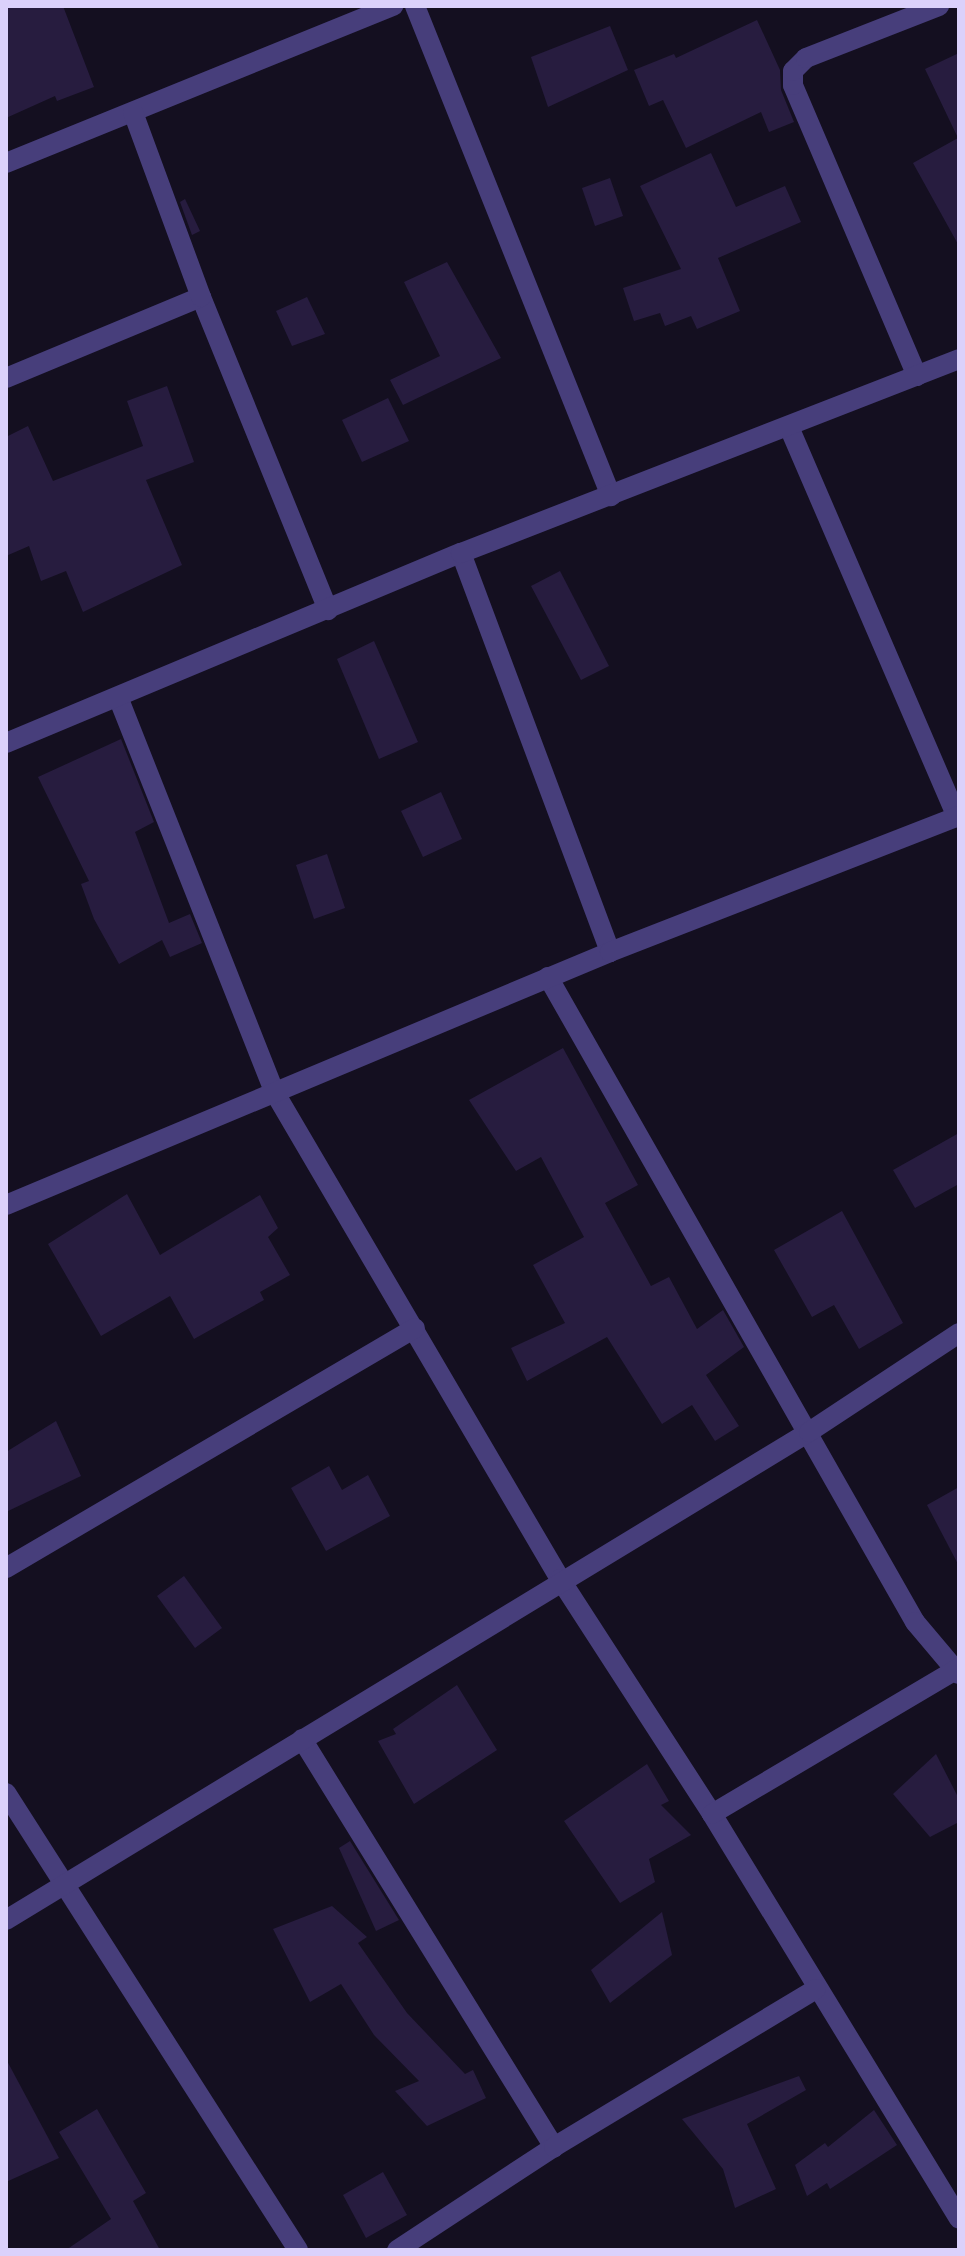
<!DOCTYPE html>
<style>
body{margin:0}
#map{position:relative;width:965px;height:2256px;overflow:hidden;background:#140f20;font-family:Jost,sans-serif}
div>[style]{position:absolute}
.building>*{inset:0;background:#271c3f}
.minor>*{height:20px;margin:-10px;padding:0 10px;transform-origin:10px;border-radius:10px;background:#473e7b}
span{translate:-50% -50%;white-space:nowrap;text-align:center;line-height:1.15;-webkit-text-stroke:7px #140f20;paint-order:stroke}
.frame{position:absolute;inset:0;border:8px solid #dbd1fb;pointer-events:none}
</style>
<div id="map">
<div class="building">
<div style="clip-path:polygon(6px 6px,63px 6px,94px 87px,57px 101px,55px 96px,6px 118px)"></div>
<div style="clip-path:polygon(757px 20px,780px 70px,781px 90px,794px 122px,769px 132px,761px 112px,686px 148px,663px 100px,649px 106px,634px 70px,674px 54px,676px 58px)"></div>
<div style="clip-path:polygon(610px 26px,628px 70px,548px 107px,531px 57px)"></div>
<div style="clip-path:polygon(959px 53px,959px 246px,913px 163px,958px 138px,925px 69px)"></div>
<div style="clip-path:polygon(711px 153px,736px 207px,785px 186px,801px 222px,718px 258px,740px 311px,697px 329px,691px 316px,665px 326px,660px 313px,634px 321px,623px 288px,681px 269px,640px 186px)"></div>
<div style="clip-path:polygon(610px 178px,623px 216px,595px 226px,582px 188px)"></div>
<div style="clip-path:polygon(185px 199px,200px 231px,192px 235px,180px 202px)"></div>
<div style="clip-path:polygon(447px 262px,501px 358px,403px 405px,390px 380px,440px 356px,404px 282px)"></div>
<div style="clip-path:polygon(307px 297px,325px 334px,292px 346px,276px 311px)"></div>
<div style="clip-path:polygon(167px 386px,194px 462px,146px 480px,182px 565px,83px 612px,66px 571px,41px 581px,29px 546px,6px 556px,6px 437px,28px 426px,53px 481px,143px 446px,127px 401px)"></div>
<div style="clip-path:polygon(388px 398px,409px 441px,362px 462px,342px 420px)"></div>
<div style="clip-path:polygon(560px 571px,609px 666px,581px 680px,531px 586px)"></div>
<div style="clip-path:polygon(374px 641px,418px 742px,379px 759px,337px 659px)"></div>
<div style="clip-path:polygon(121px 739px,154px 822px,135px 832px,169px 923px,190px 914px,202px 943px,170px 957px,162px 940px,119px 964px,94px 919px,81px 884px,89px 881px,38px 777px)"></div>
<div style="clip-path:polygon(441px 792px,462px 839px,423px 857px,401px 811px)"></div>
<div style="clip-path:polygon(327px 854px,345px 908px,314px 919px,296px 865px)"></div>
<div style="clip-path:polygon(563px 1048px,638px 1185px,605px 1203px,651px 1286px,669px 1277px,697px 1329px,723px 1310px,744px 1347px,706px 1375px,739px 1426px,715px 1441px,692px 1405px,662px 1424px,607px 1337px,527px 1381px,511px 1348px,565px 1323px,533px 1265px,584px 1237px,541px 1157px,516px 1171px,469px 1100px)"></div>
<div style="clip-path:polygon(959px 1133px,959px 1184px,915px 1208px,893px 1170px)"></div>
<div style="clip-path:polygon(127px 1194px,160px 1255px,260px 1195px,278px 1228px,268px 1237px,290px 1275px,260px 1292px,264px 1300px,194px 1339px,170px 1296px,101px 1336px,48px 1244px)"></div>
<div style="clip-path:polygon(842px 1211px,903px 1323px,859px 1349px,834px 1305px,812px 1317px,774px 1250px)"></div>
<div style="clip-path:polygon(56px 1421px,81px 1476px,6px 1512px,6px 1452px)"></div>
<div style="clip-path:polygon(329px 1466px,342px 1490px,368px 1475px,390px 1516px,326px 1551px,291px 1488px)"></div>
<div style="clip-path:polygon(959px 1487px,959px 1566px,927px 1505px)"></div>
<div style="clip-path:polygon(184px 1576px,222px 1628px,195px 1648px,157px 1596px)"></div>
<div style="clip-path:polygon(457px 1685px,497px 1750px,414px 1804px,378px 1741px,396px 1734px,393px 1729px)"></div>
<div style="clip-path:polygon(936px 1754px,959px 1799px,959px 1822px,930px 1837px,893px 1794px)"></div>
<div style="clip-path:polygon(647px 1764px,669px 1801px,661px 1805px,691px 1835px,649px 1859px,655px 1882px,620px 1903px,564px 1821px)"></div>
<div style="clip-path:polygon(350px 1841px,399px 1920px,376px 1931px,339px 1848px)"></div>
<div style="clip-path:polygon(332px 1906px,367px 1937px,358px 1943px,407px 2013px,465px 2074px,473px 2070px,486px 2098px,427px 2126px,395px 2091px,419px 2081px,374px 2035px,341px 1984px,310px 2002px,273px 1929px)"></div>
<div style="clip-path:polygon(662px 1912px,672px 1955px,610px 2003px,591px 1970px)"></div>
<div style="clip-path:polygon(6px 2059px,59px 2158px,6px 2182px)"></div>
<div style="clip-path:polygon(799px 2076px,806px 2090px,747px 2124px,776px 2189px,735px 2208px,723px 2169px,682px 2119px)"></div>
<div style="clip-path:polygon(97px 2109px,146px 2193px,133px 2201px,160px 2250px,66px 2250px,111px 2219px,59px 2132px)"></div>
<div style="clip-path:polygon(874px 2110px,897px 2145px,830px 2189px,827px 2183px,807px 2196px,795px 2165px,825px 2143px,828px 2147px)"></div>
<div style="clip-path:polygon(383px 2172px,407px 2215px,366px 2238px,343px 2195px)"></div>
</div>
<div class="minor">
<div style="left:415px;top:6px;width:528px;rotate:68.2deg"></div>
<div style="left:6px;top:163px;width:418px;rotate:-22.1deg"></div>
<div style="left:201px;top:297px;width:338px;rotate:67.9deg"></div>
<div style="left:917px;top:376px;width:316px;rotate:-113.1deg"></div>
<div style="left:793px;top:85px;width:14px;rotate:-90deg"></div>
<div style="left:793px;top:71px;width:18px;rotate:-45deg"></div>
<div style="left:806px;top:58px;width:143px;rotate:-21.4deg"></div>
<div style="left:6px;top:378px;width:211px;rotate:-22.6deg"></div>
<div style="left:201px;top:297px;width:197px;rotate:-110.2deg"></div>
<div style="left:789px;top:427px;width:425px;rotate:66.7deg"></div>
<div style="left:461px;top:553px;width:426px;rotate:69.5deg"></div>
<div style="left:118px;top:697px;width:426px;rotate:68.4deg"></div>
<div style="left:275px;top:1093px;width:563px;rotate:59.61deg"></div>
<div style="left:560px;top:1579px;width:280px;rotate:57.1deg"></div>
<div style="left:712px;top:1814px;width:474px;rotate:58.6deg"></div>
<div style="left:6px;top:743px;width:493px;rotate:-22.7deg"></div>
<div style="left:461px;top:553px;width:534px;rotate:-21.28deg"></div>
<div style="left:548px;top:977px;width:742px;rotate:60.36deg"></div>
<div style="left:915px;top:1622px;width:68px;rotate:49.8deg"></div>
<div style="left:6px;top:1205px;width:655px;rotate:-22.73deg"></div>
<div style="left:610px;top:952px;width:375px;rotate:-21.3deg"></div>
<div style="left:6px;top:1568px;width:474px;rotate:-30.4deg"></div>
<div style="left:302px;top:1739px;width:480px;rotate:58.3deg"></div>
<div style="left:6px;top:1793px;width:542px;rotate:57.42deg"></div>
<div style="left:712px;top:1814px;width:287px;rotate:-30.6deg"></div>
<div style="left:6px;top:1920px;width:940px;rotate:-31.29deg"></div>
<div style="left:809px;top:1432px;width:180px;rotate:-33.4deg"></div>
<div style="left:397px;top:2250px;width:188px;rotate:-33.3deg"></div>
<div style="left:554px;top:2147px;width:306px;rotate:-31.1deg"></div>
</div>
<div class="frame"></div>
</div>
